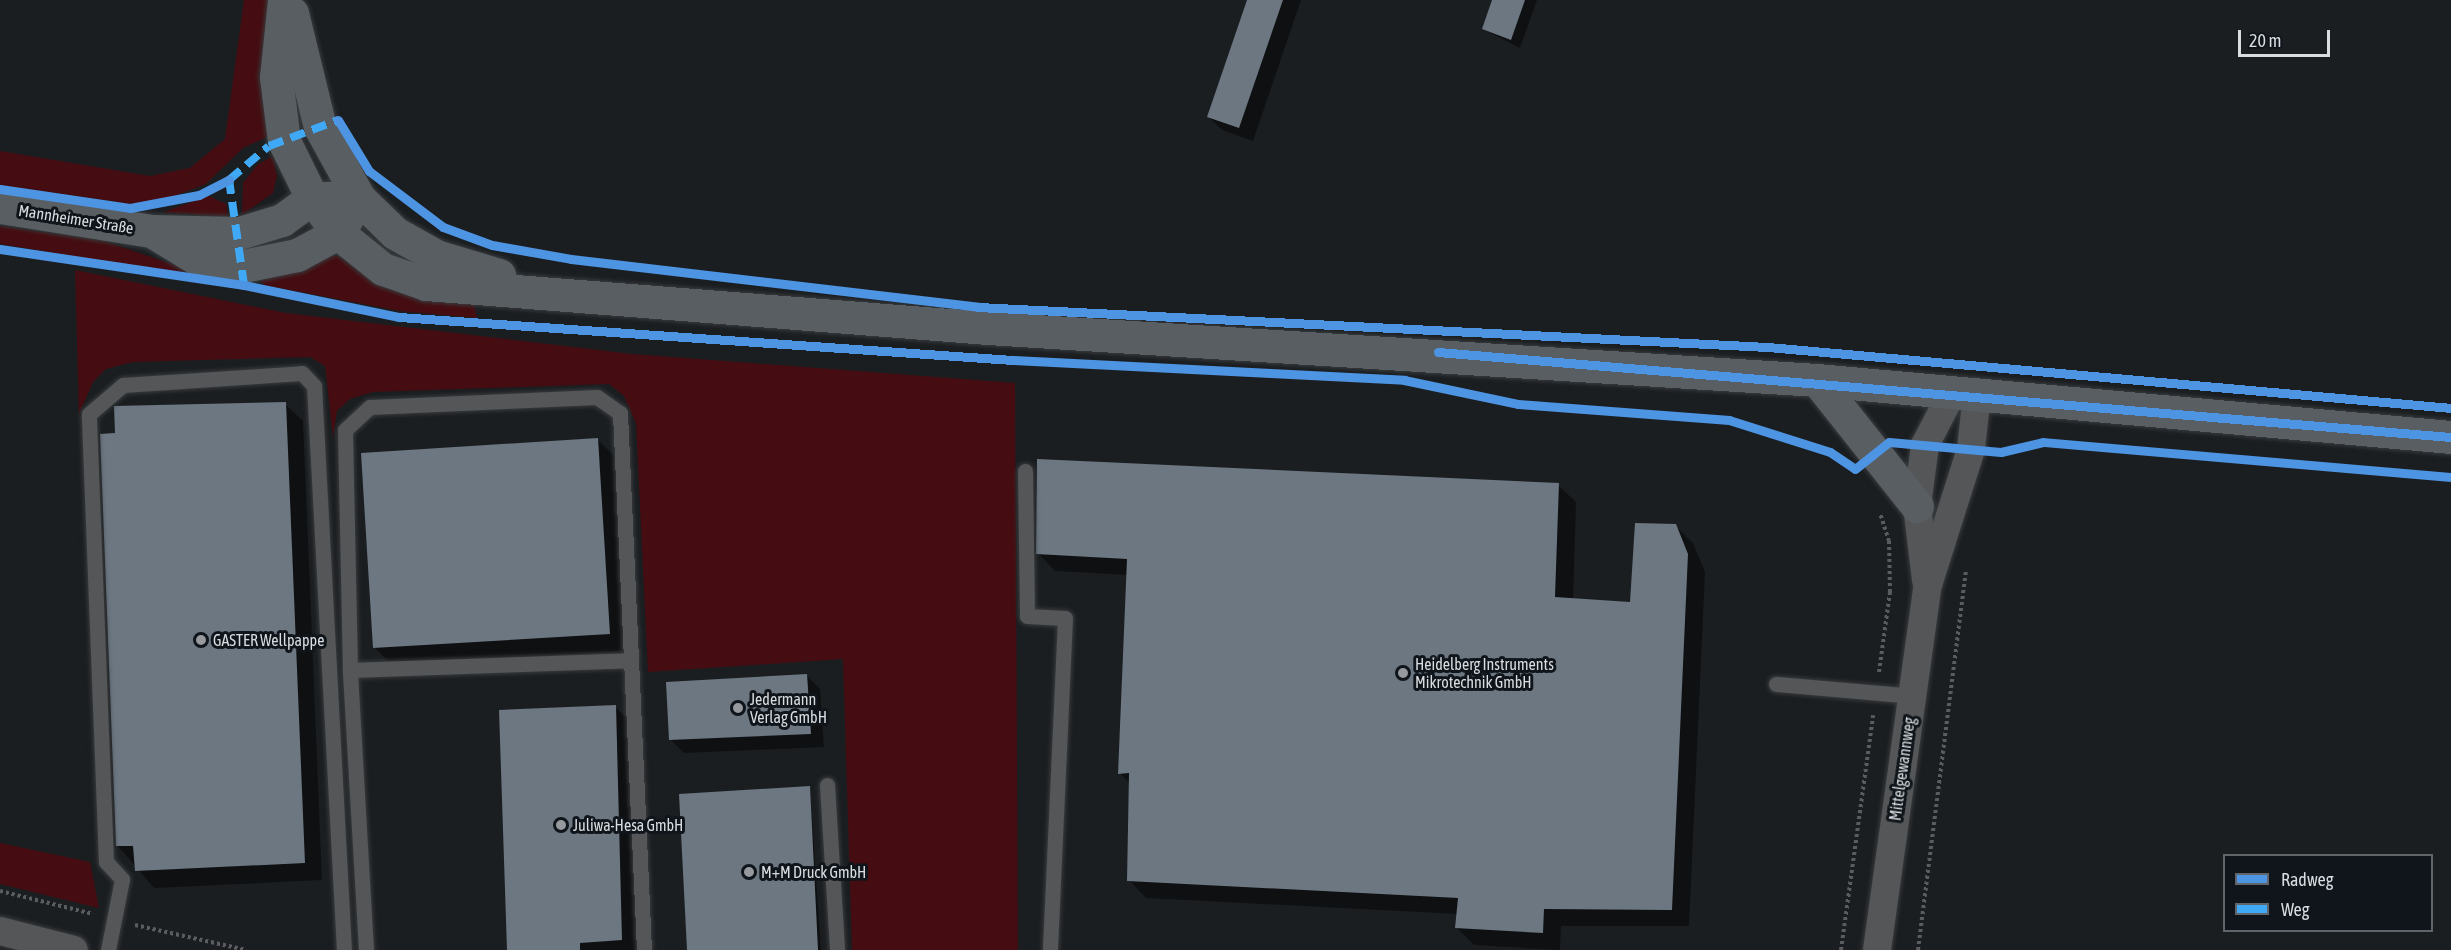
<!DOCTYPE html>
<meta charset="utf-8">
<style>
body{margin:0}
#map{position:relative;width:2451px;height:950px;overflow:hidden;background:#1b1e21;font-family:"Asap Condensed",sans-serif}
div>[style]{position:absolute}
.green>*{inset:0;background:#450d11}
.shadow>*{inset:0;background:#0007}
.building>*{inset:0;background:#6c7782}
.path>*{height:4px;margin-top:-2px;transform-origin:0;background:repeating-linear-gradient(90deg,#5a5c5f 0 3px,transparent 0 6px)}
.roads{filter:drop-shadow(0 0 2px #383b3d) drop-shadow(0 0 2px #383b3d)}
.lane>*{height:15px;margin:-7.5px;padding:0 7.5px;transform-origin:7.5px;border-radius:7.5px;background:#545658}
.street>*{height:28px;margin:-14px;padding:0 14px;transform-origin:14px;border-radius:14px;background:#545658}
.secondary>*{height:33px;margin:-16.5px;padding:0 16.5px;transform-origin:16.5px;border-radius:16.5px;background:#595e62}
.quiet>*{height:8px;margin-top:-4px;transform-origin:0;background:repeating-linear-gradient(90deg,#3fa9f5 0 15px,transparent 0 23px)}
.cycleway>*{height:9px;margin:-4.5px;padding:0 4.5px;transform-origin:4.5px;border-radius:4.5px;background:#4d94e3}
.dots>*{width:16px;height:16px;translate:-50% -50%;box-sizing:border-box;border:3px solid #0f151a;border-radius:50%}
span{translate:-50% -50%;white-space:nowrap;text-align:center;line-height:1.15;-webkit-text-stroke:6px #0f151a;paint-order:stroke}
.street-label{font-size:16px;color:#d9dde1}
.poi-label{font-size:16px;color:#d9dde1}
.left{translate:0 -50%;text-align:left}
.legend{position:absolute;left:2223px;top:854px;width:210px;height:78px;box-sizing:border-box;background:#0f151a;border:2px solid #60656a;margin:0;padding:8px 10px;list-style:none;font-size:18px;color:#d9dde1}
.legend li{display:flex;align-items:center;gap:12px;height:30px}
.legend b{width:30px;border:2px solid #60656a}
.scale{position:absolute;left:2238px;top:30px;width:92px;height:27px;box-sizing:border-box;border:3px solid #d9dde1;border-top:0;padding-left:8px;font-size:18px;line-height:21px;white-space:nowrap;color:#d9dde1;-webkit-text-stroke:4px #0f151a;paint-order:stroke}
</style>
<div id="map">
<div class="green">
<div style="clip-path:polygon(244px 0,273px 0,267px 137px,243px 148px,206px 184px,158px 202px,131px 204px,0 185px,0 151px,150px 176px,190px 168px,225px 139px)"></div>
<div style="clip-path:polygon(273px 156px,277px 176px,273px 193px,242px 215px,243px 183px,257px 165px)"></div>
<div style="clip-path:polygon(209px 196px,226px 204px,228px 217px,163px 212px)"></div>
<div style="clip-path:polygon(0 226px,104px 241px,216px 279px,0 244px)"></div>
<div style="clip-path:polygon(312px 253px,338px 256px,368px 277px,474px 304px,477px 318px,400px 311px,264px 285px,257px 276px)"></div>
<div style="clip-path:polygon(75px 270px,286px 313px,632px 354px,1015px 383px,1018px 950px,852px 950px,843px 659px,648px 672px,636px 424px,624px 396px,609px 384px,373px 392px,350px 399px,337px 411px,333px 437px,325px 366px,310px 357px,133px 362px,106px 369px,93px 382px,79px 414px)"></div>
<div style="clip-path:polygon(0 843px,90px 862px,99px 908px,0 884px)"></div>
</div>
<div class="shadow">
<div style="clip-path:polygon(1249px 0,1301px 0,1253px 141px,1222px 130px,1209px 117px)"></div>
<div style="clip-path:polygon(1494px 0,1537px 0,1520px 48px,1483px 29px)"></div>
<div style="clip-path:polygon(285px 404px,303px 421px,322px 880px,154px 888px,117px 845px,116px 435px)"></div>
<div style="clip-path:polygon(598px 440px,615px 457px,626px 651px,392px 665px,375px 648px)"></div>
<div style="clip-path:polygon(1558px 485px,1576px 502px,1573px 600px,1631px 603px,1675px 526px,1693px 543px,1705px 572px,1689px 926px,1561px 926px,1560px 950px,1474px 945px,1457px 928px,1458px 914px,1146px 898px,1129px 880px,1130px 784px,1120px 773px,1128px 575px,1055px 571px,1038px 553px)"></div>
<div style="clip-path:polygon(807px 676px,820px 689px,824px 747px,684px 753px,671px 740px)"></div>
<div style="clip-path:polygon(615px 707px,633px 724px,639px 950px,508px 950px)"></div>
<div style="clip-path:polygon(810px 788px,821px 950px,688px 950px)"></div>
</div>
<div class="building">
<div style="clip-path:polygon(1247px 0,1283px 0,1239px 128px,1207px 117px)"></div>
<div style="clip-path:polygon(1492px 0,1525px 0,1511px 40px,1482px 29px)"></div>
<div style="clip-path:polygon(286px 402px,305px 863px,135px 871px,133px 846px,116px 846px,100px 434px,115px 433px,114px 406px)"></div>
<div style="clip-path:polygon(598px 438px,610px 634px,373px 648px,361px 453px)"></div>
<div style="clip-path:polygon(1037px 459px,1559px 483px,1555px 597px,1630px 602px,1635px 523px,1676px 524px,1688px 554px,1672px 910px,1544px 909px,1543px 933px,1455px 928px,1458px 898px,1127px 881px,1129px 773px,1118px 774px,1127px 559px,1036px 554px)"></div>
<div style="clip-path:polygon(807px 674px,811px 734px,669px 740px,666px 682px)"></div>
<div style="clip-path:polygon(616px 705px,622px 940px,580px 943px,580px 950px,507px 950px,499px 710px)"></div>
<div style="clip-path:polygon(810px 786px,818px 950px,687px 950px,679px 794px)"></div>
</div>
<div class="path">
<div style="left:1879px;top:672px;width:81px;rotate:-82.2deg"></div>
<div style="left:1890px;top:592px;width:51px;rotate:-91.1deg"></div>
<div style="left:1889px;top:541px;width:28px;rotate:-108deg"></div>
<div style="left:0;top:891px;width:96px;rotate:13.9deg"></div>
<div style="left:135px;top:925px;width:114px;rotate:12.7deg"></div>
<div style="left:1841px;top:950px;width:237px;rotate:-82.2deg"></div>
<div style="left:1918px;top:950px;width:383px;rotate:-82.8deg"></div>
</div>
<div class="roads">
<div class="lane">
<div style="left:1025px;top:471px;width:145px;rotate:89.2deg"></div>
<div style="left:1027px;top:616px;width:38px;rotate:3deg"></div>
<div style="left:1065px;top:618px;width:332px;rotate:92.6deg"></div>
<div style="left:350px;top:670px;width:280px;rotate:-2deg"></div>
<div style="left:1776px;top:684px;width:137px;rotate:5deg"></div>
<div style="left:827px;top:785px;width:165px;rotate:86.5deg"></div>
<div style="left:108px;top:950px;width:72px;rotate:-78.8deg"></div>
<div style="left:122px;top:879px;width:23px;rotate:-133deg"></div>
<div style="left:106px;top:862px;width:448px;rotate:-92.2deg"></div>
<div style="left:89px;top:414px;width:45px;rotate:-40.5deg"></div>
<div style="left:123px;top:385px;width:179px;rotate:-3.8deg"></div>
<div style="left:302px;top:373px;width:18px;rotate:47deg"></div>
<div style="left:314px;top:386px;width:565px;rotate:86.96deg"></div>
<div style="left:366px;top:950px;width:280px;rotate:-93.3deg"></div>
<div style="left:350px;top:670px;width:240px;rotate:-91.2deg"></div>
<div style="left:345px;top:430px;width:34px;rotate:-43deg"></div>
<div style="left:370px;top:407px;width:227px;rotate:-2.5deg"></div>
<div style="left:597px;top:397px;width:28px;rotate:35deg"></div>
<div style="left:620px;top:413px;width:538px;rotate:87.44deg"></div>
</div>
<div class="street">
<div style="left:1926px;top:580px;width:75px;rotate:-96.9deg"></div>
<div style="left:1917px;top:506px;width:62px;rotate:-82.5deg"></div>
<div style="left:1925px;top:445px;width:61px;rotate:-62.6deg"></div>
<div style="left:0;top:931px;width:76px;rotate:14.4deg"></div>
<div style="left:1877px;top:950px;width:365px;rotate:-82.1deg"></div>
<div style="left:1927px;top:588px;width:146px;rotate:-72.4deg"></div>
<div style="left:1971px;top:449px;width:55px;rotate:-83.8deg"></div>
</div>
<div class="secondary">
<div style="left:284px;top:0;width:77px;rotate:95.9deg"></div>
<div style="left:276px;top:77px;width:64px;rotate:82.9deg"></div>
<div style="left:284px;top:141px;width:64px;rotate:63.8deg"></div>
<div style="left:312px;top:198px;width:44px;rotate:53.4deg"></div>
<div style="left:338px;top:233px;width:58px;rotate:38.7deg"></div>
<div style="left:383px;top:269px;width:46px;rotate:19.2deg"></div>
<div style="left:426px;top:284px;width:564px;rotate:4.48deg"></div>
<div style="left:988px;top:328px;width:831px;rotate:3.59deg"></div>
<div style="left:1817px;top:380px;width:637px;rotate:5.14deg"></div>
<div style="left:292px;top:13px;width:117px;rotate:76.2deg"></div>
<div style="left:320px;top:127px;width:81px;rotate:61.2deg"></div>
<div style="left:359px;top:198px;width:50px;rotate:44.2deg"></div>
<div style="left:395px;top:233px;width:47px;rotate:29.3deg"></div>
<div style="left:436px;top:256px;width:66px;rotate:16.8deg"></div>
<div style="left:0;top:207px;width:154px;rotate:9deg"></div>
<div style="left:152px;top:231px;width:87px;rotate:1.3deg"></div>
<div style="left:239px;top:233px;width:45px;rotate:-16.8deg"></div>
<div style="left:282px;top:220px;width:37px;rotate:-36deg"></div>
<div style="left:312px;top:198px;width:21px"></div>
<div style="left:153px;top:232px;width:60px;rotate:31.3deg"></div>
<div style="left:204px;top:263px;width:39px;rotate:4deg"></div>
<div style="left:243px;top:266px;width:55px;rotate:-11.5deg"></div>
<div style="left:297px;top:255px;width:47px;rotate:-28.2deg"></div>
<div style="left:338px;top:233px;width:21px;rotate:-59deg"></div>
<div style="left:1817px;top:380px;width:161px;rotate:51.6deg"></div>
</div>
</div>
<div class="quiet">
<div style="left:244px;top:285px;width:106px;rotate:-98.1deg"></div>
<div style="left:229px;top:180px;width:52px;rotate:-40.4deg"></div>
<div style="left:269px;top:146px;width:74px;rotate:-20.6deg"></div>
<div style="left:338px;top:120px;width:5px;rotate:68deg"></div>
</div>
<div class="cycleway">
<div style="left:338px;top:120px;width:60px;rotate:58.7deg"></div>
<div style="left:369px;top:171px;width:93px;rotate:37.1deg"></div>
<div style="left:443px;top:227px;width:52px;rotate:20.2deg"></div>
<div style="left:492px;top:245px;width:80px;rotate:10deg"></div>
<div style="left:571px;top:259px;width:410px;rotate:6.7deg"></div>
<div style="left:978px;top:307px;width:791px;rotate:2.9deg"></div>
<div style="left:1768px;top:347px;width:686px;rotate:5.1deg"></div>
<div style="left:0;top:189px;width:131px;rotate:8.3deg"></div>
<div style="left:130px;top:208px;width:70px;rotate:-10.7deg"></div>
<div style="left:199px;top:195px;width:34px;rotate:-27deg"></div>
<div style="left:0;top:249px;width:247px;rotate:8.4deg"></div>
<div style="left:244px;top:285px;width:158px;rotate:11.7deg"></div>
<div style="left:399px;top:317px;width:616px;rotate:4.01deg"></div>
<div style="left:1013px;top:360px;width:392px;rotate:2.9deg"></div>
<div style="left:1404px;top:380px;width:116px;rotate:11.9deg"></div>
<div style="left:1518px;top:404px;width:212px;rotate:4.3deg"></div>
<div style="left:1729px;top:420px;width:106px;rotate:17.6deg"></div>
<div style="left:1830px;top:452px;width:30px;rotate:34deg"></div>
<div style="left:1855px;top:469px;width:43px;rotate:-38.5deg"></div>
<div style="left:1889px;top:442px;width:112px;rotate:5.1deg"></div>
<div style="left:2001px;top:452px;width:43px;rotate:-13.4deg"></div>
<div style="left:2043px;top:442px;width:409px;rotate:4.9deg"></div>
<div style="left:1438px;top:352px;width:1017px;rotate:4.8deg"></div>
</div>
<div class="dots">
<div style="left:201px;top:640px;background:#969a9e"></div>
<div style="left:1403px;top:673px;background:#969a9e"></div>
<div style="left:738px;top:708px;background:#969a9e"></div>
<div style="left:561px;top:825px;background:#969a9e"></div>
<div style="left:749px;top:872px;background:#969a9e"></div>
</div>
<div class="street-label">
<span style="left:76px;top:219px;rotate:9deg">Mannheimer Straße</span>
<span style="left:1902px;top:769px;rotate:-82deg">Mittelgewannweg</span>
</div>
<div class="poi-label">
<span class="left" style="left:213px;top:640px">GASTER Wellpappe</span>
<span class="left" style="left:1415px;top:673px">Heidelberg Instruments<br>Mikrotechnik GmbH</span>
<span class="left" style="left:750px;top:708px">Jedermann<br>Verlag GmbH</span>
<span class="left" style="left:573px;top:825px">Juliwa-Hesa GmbH</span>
<span class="left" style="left:761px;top:872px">M+M Druck GmbH</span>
</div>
<ul class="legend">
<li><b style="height:8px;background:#4d94e3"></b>Radweg</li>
<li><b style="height:8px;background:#3fa9f5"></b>Weg</li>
</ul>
<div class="scale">20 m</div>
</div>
